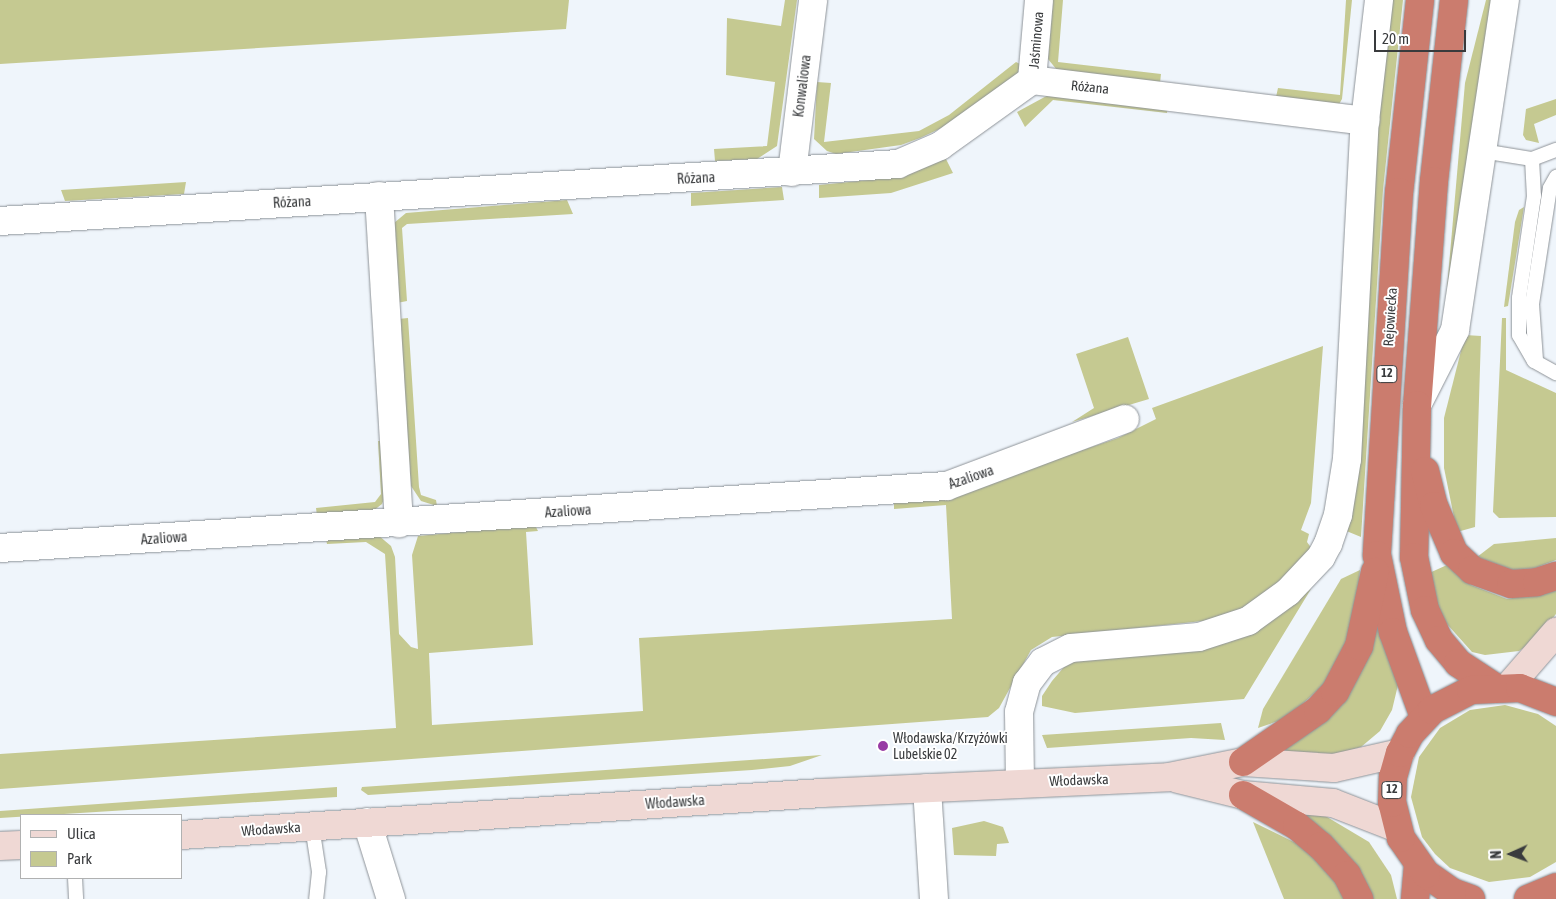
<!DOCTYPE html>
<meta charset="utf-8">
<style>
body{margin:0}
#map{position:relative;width:1556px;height:899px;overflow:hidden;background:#eff5fb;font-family:"Asap Condensed",sans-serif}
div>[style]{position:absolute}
.green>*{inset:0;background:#c5c991}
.roads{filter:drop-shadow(0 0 1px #8e9398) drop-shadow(0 0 1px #8e9398)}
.lane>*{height:14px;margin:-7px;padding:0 7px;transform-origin:7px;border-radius:7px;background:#fff}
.street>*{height:28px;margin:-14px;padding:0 14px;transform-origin:14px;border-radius:14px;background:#fff}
.secondary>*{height:28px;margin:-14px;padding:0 14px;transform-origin:14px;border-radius:14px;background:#efd8d4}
.highway>*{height:28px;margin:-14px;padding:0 14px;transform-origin:14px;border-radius:14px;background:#cb7c6e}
.dots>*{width:14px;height:14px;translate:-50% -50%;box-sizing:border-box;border:2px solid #fff;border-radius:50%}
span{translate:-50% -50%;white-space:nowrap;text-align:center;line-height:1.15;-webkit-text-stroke:4px #fff;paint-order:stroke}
.shield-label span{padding:1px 4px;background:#fff;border:1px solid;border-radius:4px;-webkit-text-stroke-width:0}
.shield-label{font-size:12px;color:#393b3d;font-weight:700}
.street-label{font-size:14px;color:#393b3d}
.poi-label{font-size:14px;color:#393b3d}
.left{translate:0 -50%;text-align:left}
.legend{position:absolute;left:20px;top:814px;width:162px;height:65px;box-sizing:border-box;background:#fff;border:1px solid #b0b1b1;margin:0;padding:6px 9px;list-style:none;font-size:15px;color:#393b3d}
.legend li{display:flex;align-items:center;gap:10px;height:25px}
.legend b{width:25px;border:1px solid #b0b1b1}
.north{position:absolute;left:1486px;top:829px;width:50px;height:50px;-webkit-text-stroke:4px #fff;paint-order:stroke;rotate:268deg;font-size:14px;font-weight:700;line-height:20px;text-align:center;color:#393b3d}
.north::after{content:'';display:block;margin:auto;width:18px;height:22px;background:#393b3d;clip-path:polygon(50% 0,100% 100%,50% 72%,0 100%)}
.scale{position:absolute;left:1374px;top:30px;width:92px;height:22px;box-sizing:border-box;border:2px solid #393b3d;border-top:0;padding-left:6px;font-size:15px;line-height:18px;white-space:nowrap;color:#393b3d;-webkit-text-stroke:4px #fff;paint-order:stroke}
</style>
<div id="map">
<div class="green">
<div style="clip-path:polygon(0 0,569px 0,566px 29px,0 64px)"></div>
<div style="clip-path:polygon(785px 0,797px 0,777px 146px,757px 159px,715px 161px,714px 149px,767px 146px,775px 82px,726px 75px,727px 18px,781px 26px)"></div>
<div style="clip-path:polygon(1053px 0,1063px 0,1058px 62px,1161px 74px,1160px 83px,1057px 70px,1048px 59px)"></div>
<div style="clip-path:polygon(1346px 0,1352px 0,1342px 99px,1338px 106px,1276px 97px,1278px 88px,1340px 95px)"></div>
<div style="clip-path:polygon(1386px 0,1403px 0,1383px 190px,1361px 537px,1344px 530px)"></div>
<div style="clip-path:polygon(1486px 0,1498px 0,1445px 311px,1465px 83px)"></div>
<div style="clip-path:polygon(1016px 62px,1020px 64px,1017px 76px,948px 125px,920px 138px,901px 145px,836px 154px,827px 151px,814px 139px,817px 82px,831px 83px,824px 142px,919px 131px,949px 115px)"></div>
<div style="clip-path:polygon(1052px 93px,1168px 105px,1167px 113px,1053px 100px,1025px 127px,1017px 112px)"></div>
<div style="clip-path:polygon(1556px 99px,1556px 115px,1534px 124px,1539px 143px,1526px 140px,1523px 135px,1526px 109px)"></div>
<div style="clip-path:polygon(946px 159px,953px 173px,891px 193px,819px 198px,819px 185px,889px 178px)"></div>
<div style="clip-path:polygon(186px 182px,184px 194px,65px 201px,61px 190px)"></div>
<div style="clip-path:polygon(782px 187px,784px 200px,691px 206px,691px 193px)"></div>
<div style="clip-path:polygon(567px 200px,573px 214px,407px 224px,402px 228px,407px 301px,397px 303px,394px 223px,406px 213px)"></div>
<div style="clip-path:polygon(1524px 207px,1508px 306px,1504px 307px,1515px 222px,1519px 210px)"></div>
<div style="clip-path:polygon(408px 318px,419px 487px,421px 495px,436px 500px,437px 506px,421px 501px,411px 486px,398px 319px)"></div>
<div style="clip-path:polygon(1502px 318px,1506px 318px,1506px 370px,1556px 393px,1556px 517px,1499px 518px,1493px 512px)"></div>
<div style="clip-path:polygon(1465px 335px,1481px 336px,1475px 527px,1457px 532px,1444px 468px,1444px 418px)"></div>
<div style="clip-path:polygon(1128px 337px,1149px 399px,1072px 422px,1094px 408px,1076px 354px)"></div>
<div style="clip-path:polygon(1323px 346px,1311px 503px,1301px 530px,1309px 534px,1307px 542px,1312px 549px,1283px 588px,1231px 618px,1052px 637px,1031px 650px,999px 708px,988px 717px,0 789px,0 754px,396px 728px,385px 554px,366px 542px,327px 544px,325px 535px,378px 535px,391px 546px,395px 557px,399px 634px,411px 647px,418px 649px,412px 555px,418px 536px,535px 525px,538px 531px,526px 532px,533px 645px,429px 653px,432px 725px,643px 711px,639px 638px,952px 619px,946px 505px,894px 509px,894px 502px,953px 494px,1118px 438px,1156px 419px,1152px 408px)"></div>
<div style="clip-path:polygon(378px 441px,383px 441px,385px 497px,382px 504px,373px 511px,317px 516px,316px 508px,375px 502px,381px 494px)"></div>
<div style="clip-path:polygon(1556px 538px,1556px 560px,1535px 568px,1513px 570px,1477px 557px,1494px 544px)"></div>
<div style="clip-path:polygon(1447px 565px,1471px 585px,1507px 599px,1556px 590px,1556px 614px,1535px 640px,1519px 651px,1485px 655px,1472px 652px,1438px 614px,1427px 574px)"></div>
<div style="clip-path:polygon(1360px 570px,1356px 616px,1348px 643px,1331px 678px,1287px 718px,1258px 728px,1263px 709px,1341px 579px)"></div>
<div style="clip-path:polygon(1311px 589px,1244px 699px,1075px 713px,1042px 706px,1042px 696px,1052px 681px,1064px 667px,1078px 659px,1227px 643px,1267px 624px)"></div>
<div style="clip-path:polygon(1377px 614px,1398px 685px,1392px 710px,1380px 731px,1361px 747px,1334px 755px,1268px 753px,1352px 689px,1373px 644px)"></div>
<div style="clip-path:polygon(1505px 705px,1538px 714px,1556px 726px,1556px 862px,1530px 877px,1489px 882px,1450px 868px,1435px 854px,1422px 837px,1411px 797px,1419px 757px,1440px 728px,1470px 710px)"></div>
<div style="clip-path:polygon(1221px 723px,1225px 740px,1191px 738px,1047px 748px,1042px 735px)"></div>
<div style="clip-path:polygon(822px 755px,790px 766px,752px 770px,368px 795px,361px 790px,362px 787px)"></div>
<div style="clip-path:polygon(337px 787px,337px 797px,0 818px,0 811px)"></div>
<div style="clip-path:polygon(1296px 809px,1317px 811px,1369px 842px,1391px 875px,1397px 899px,1369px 899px)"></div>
<div style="clip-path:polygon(984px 821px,1003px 827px,1009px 843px,997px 844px,996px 856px,954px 855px,952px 828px)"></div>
<div style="clip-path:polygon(1253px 822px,1310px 850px,1331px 874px,1346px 899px,1284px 899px)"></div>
</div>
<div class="roads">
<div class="lane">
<div style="left:1482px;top:151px;width:51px;rotate:9.1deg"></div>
<div style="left:1532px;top:159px;width:26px;rotate:-21deg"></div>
<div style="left:1532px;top:159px;width:37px;rotate:87deg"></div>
<div style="left:1534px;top:196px;width:103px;rotate:98.4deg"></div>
<div style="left:1519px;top:298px;width:37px;rotate:90deg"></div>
<div style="left:1519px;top:335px;width:30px;rotate:60deg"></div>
<div style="left:1534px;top:361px;width:25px;rotate:29deg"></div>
<div style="left:1536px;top:360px;width:56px;rotate:-94.1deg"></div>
<div style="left:1532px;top:304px;width:117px;rotate:-81.2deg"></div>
<div style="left:1550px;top:188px;width:13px;rotate:-61deg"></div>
<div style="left:312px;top:826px;width:47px;rotate:81.3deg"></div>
<div style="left:319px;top:872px;width:27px;rotate:96deg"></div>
<div style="left:75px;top:878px;width:21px;rotate:87deg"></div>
</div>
<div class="street">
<div style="left:1032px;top:80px;width:80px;rotate:-85deg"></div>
<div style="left:792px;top:172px;width:173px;rotate:-83deg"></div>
<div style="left:379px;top:196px;width:328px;rotate:86.5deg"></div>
<div style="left:0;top:221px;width:900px;rotate:-3.63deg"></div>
<div style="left:898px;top:164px;width:46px;rotate:-23.2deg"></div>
<div style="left:940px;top:146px;width:113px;rotate:-35.7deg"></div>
<div style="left:1032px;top:80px;width:336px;rotate:7deg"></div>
<div style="left:1417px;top:405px;width:84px;rotate:-63.1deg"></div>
<div style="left:1455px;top:330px;width:334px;rotate:-81.4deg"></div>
<div style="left:0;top:548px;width:949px;rotate:-3.75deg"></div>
<div style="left:947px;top:486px;width:190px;rotate:-20.6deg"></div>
<div style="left:1020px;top:783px;width:71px;rotate:-90.8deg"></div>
<div style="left:1019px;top:712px;width:30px;rotate:-75deg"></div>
<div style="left:1027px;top:683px;width:26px;rotate:-53deg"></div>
<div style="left:1043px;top:662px;width:31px;rotate:-27deg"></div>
<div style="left:1071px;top:648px;width:128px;rotate:-4.9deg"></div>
<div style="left:1199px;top:637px;width:52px;rotate:-18.1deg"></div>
<div style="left:1248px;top:621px;width:49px;rotate:-35.9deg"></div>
<div style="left:1288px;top:592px;width:48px;rotate:-46.7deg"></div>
<div style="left:1321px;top:557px;width:15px;rotate:-62deg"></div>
<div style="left:1328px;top:544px;width:31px;rotate:-71deg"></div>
<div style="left:1338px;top:515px;width:57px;rotate:-80.9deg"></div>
<div style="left:1347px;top:459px;width:338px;rotate:-87deg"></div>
<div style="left:1365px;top:121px;width:122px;rotate:-83.4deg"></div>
<div style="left:927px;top:788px;width:111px;rotate:86.4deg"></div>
<div style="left:367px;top:822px;width:81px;rotate:72.7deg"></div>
</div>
<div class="secondary">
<div style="left:1509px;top:686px;width:72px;rotate:-49deg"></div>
<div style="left:1178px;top:779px;width:67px;rotate:13.8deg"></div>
<div style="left:1243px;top:795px;width:90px;rotate:5.1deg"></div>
<div style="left:1333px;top:803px;width:69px;rotate:21.3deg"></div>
<div style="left:181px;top:835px;width:642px;rotate:-3.75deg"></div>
<div style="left:822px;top:793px;width:347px;rotate:-2.6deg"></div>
<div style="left:1169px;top:777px;width:76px;rotate:-11.5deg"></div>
<div style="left:1243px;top:762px;width:91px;rotate:3.8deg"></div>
<div style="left:1334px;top:768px;width:68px;rotate:-12.8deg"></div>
<div style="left:0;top:846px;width:21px;rotate:-3deg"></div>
</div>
<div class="highway">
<div style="left:1420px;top:0;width:193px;rotate:96.2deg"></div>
<div style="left:1399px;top:192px;width:364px;rotate:93.5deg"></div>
<div style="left:1377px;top:555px;width:79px;rotate:78.3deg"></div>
<div style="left:1393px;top:632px;width:90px;rotate:70deg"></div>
<div style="left:1454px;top:0;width:182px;rotate:96.3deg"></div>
<div style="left:1434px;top:181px;width:225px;rotate:94.3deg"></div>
<div style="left:1417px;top:405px;width:152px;rotate:91.1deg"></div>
<div style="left:1414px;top:557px;width:54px;rotate:78.3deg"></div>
<div style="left:1425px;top:610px;width:33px;rotate:65deg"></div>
<div style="left:1439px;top:640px;width:30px;rotate:50deg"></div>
<div style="left:1458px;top:663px;width:42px;rotate:33.3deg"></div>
<div style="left:1425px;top:471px;width:36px;rotate:76deg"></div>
<div style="left:1434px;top:506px;width:51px;rotate:66.9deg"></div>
<div style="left:1454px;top:553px;width:25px;rotate:43deg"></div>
<div style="left:1472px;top:570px;width:41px;rotate:19.7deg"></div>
<div style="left:1511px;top:584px;width:26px;rotate:-4deg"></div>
<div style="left:1537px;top:582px;width:20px;rotate:-18deg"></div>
<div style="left:1243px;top:762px;width:91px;rotate:-34.7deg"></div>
<div style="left:1318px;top:710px;width:25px;rotate:-47deg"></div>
<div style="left:1335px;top:692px;width:52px;rotate:-62.4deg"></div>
<div style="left:1359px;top:646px;width:76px;rotate:-77.8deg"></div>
<div style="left:1243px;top:795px;width:62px;rotate:29.9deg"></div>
<div style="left:1297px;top:826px;width:31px;rotate:40deg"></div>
<div style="left:1321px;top:846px;width:39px;rotate:48deg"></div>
<div style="left:1347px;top:875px;width:27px;rotate:63deg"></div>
<div style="left:1415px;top:899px;width:34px;rotate:-85deg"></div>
<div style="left:1471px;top:899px;width:20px;rotate:-160deg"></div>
<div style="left:1452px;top:892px;width:32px;rotate:-145deg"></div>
<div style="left:1426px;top:874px;width:44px;rotate:-124.8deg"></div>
<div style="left:1401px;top:838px;width:36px;rotate:-104deg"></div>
<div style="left:1392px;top:803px;width:26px;rotate:-88deg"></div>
<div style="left:1393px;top:777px;width:25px;rotate:-74deg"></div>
<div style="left:1400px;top:753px;width:21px;rotate:-62deg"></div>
<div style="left:1410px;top:734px;width:33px;rotate:-47deg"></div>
<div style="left:1432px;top:710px;width:44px;rotate:-27.1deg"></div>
<div style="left:1471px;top:690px;width:49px;rotate:-2.3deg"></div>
<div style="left:1520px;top:688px;width:39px;rotate:21deg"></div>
<div style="left:1528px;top:899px;width:30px;rotate:-23deg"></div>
</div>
</div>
<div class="dots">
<div style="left:883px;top:746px;background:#983ba4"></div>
</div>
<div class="shield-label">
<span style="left:1387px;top:374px">12</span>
<span style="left:1392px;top:790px">12</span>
</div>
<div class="street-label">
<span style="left:1036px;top:40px;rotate:-85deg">Jaśminowa</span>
<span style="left:802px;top:86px;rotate:-83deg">Konwaliowa</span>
<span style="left:1090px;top:87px;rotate:6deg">Różana</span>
<span style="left:696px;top:178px;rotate:-3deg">Różana</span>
<span style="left:292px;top:202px;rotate:-3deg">Różana</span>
<span style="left:1390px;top:317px;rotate:-86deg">Rejowiecka</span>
<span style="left:971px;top:477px;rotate:-19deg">Azaliowa</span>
<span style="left:568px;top:511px;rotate:-4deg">Azaliowa</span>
<span style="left:164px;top:538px;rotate:-4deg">Azaliowa</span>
<span style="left:1079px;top:780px;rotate:-2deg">Włodawska</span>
<span style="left:675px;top:802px;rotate:-4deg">Włodawska</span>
<span style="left:271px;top:829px;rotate:-4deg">Włodawska</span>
</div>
<div class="poi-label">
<span class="left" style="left:893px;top:746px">Włodawska/Krzyżówki<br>Lubelskie 02</span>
</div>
<ul class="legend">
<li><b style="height:6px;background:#efd8d4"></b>Ulica</li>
<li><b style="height:14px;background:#c5c991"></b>Park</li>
</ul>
<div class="north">N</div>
<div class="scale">20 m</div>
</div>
